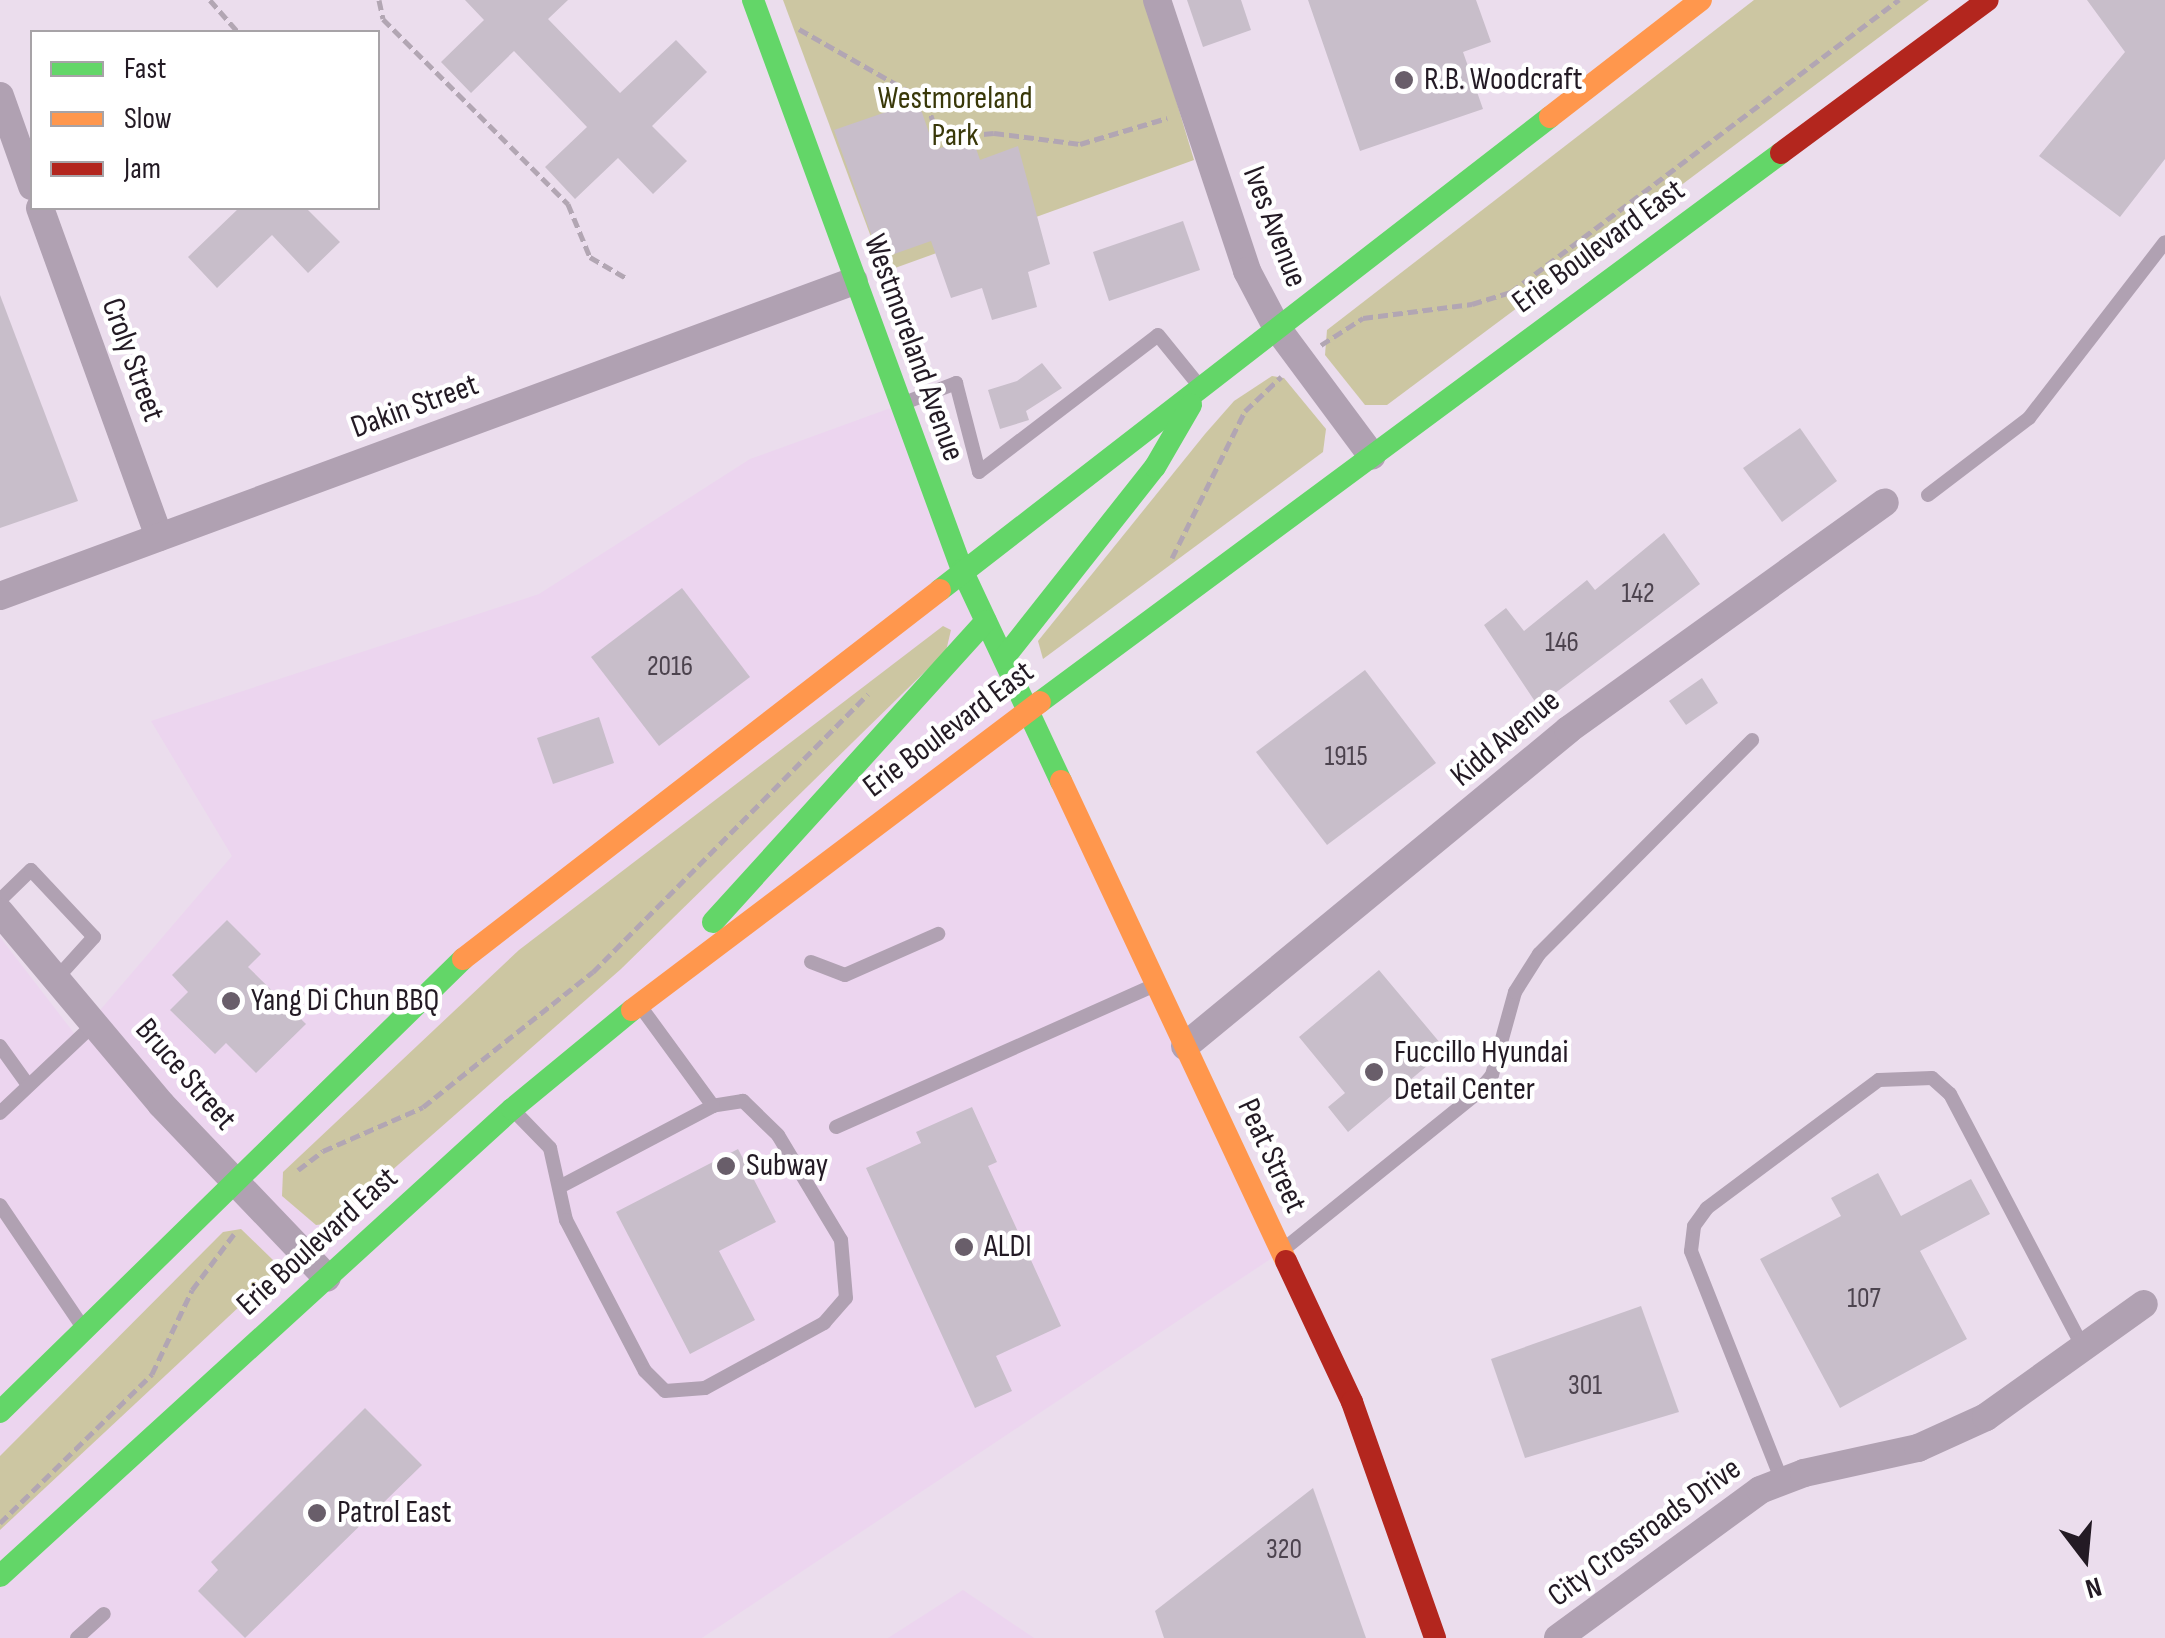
<!DOCTYPE html>
<style>
body{margin:0}
#map{position:relative;width:2165px;height:1638px;overflow:hidden;background:#ebdded;font-family:"Sofia Sans Condensed",sans-serif}
div>[style]{position:absolute}
.built>*{inset:0;background:#ecd5ef}
.green>*{inset:0;background:#ccc6a2}
.building>*{inset:0;background:#c8beca}
.path>*{height:5px;margin-top:-2.5px;transform-origin:0;background:repeating-linear-gradient(90deg,#b2a6b3 0 10px,transparent 0 15px)}
.lane>*{height:14px;margin:-7px;padding:0 7px;transform-origin:7px;border-radius:7px;background:#b0a1b2}
.street>*{height:28px;margin:-14px;padding:0 14px;transform-origin:14px;border-radius:14px;background:#b0a1b2}
.fast>*{height:22px;margin:-11px;padding:0 11px;transform-origin:11px;border-radius:11px;background:#63d668}
.slow>*{height:22px;margin:-11px;padding:0 11px;transform-origin:11px;border-radius:11px;background:#ff974d}
.jam>*{height:22px;margin:-11px;padding:0 11px;transform-origin:11px;border-radius:11px;background:#b3261e}
.dots>*{width:28px;height:28px;translate:-50% -50%;box-sizing:border-box;border:5px solid #fff;border-radius:50%}
span{translate:-50% -50%;white-space:nowrap;text-align:center;line-height:1.15;-webkit-text-stroke:9px #fff;paint-order:stroke}
.number-label{font-size:28px;color:#4c434e}
.number-label span{-webkit-text-stroke-width:0}
.poi-label{font-size:32px;color:#231a24}
.left{translate:0 -50%;text-align:left}
.park-label{font-size:32px;color:#393809}
.street-label{font-size:32px;color:#231a24}
.legend{position:absolute;left:30px;top:30px;width:350px;height:180px;box-sizing:border-box;background:#fff;border:2px solid #a7a3a7;margin:0;padding:12px 18px;list-style:none;font-size:30px;color:#231a24}
.legend li{display:flex;align-items:center;gap:20px;height:50px}
.legend b{width:50px;border:2px solid #a7a3a7}
.north{position:absolute;left:2035px;top:1508px;width:100px;height:100px;-webkit-text-stroke:8px #fff;paint-order:stroke;rotate:164deg;font-size:28px;font-weight:700;line-height:40px;text-align:center;color:#231a24}
.north::after{content:'';display:block;margin:auto;width:35px;height:45px;background:#231a24;clip-path:polygon(50% 0,100% 100%,50% 72%,0 100%)}
</style>
<div id="map">
<div class="built">
<div style="clip-path:polygon(899px 405px,1281px 1252px,702px 1638px,0 1638px,0 937px,77px 1037px,232px 856px,151px 721px,539px 594px,750px 459px)"></div>
<div style="clip-path:polygon(963px 1590px,1034px 1638px,888px 1638px)"></div>
</div>
<div class="green">
<div style="clip-path:polygon(783px 0,1146px 0,1194px 160px,884px 272px)"></div>
<div style="clip-path:polygon(1754px 0,1929px 0,1387px 405px,1365px 405px,1325px 355px,1327px 330px)"></div>
<div style="clip-path:polygon(1272px 376px,1284px 378px,1326px 429px,1323px 452px,1043px 659px,1038px 641px,1205px 434px,1234px 401px)"></div>
<div style="clip-path:polygon(943px 626px,951px 630px,946px 651px,621px 969px,332px 1223px,316px 1225px,282px 1196px,283px 1172px,519px 950px)"></div>
<div style="clip-path:polygon(241px 1229px,274px 1261px,272px 1276px,0 1530px,0 1456px,223px 1232px)"></div>
</div>
<div class="building">
<div style="clip-path:polygon(465px 0,568px 0,548px 19px,620px 93px,676px 40px,707px 72px,652px 126px,687px 161px,653px 194px,618px 158px,575px 199px,545px 167px,587px 127px,514px 51px,471px 93px,441px 62px,484px 20px)"></div>
<div style="clip-path:polygon(1187px 0,1241px 0,1251px 30px,1203px 47px)"></div>
<div style="clip-path:polygon(1308px 0,1476px 0,1491px 42px,1463px 52px,1483px 109px,1360px 151px)"></div>
<div style="clip-path:polygon(2087px 0,2165px 0,2165px 159px,2120px 217px,2039px 156px,2125px 52px)"></div>
<div style="clip-path:polygon(918px 101px,935px 150px,972px 137px,980px 160px,1018px 146px,1050px 264px,1028px 272px,1037px 307px,992px 320px,982px 288px,951px 298px,931px 241px,880px 259px,834px 130px)"></div>
<div style="clip-path:polygon(239px 208px,306px 208px,340px 242px,308px 273px,272px 235px,217px 288px,188px 257px)"></div>
<div style="clip-path:polygon(1183px 221px,1200px 270px,1109px 301px,1093px 252px)"></div>
<div style="clip-path:polygon(0 295px,78px 501px,0 528px)"></div>
<div style="clip-path:polygon(1042px 363px,1062px 388px,1026px 411px,1029px 420px,1000px 429px,988px 390px,1017px 381px)"></div>
<div style="clip-path:polygon(1800px 428px,1837px 481px,1782px 522px,1743px 468px)"></div>
<div style="clip-path:polygon(1664px 533px,1700px 584px,1538px 706px,1484px 625px,1506px 608px,1524px 631px,1587px 580px,1595px 590px)"></div>
<div style="clip-path:polygon(682px 588px,750px 677px,659px 746px,591px 657px)"></div>
<div style="clip-path:polygon(1365px 670px,1436px 763px,1327px 845px,1256px 752px)"></div>
<div style="clip-path:polygon(1702px 678px,1718px 703px,1686px 725px,1669px 701px)"></div>
<div style="clip-path:polygon(599px 717px,614px 763px,553px 784px,537px 738px)"></div>
<div style="clip-path:polygon(227px 920px,261px 954px,248px 967px,306px 1024px,256px 1073px,226px 1043px,215px 1054px,170px 1010px,188px 992px,172px 975px)"></div>
<div style="clip-path:polygon(1379px 970px,1446px 1050px,1348px 1132px,1328px 1107px,1345px 1093px,1299px 1037px)"></div>
<div style="clip-path:polygon(972px 1107px,997px 1162px,988px 1166px,1061px 1326px,996px 1356px,1012px 1391px,975px 1408px,866px 1168px,921px 1143px,916px 1132px)"></div>
<div style="clip-path:polygon(738px 1149px,776px 1222px,719px 1251px,755px 1320px,690px 1354px,616px 1212px)"></div>
<div style="clip-path:polygon(1878px 1173px,1901px 1216px,1971px 1179px,1990px 1214px,1920px 1251px,1967px 1339px,1840px 1408px,1760px 1259px,1841px 1216px,1831px 1198px)"></div>
<div style="clip-path:polygon(1641px 1306px,1679px 1412px,1525px 1458px,1491px 1359px)"></div>
<div style="clip-path:polygon(365px 1408px,422px 1465px,245px 1638px,198px 1591px,218px 1570px,211px 1562px)"></div>
<div style="clip-path:polygon(1313px 1488px,1366px 1638px,1164px 1638px,1155px 1611px)"></div>
</div>
<div class="path">
<div style="left:210px;top:0;width:43px;rotate:48.8deg"></div>
<div style="left:379px;top:0;width:19px;rotate:78deg"></div>
<div style="left:383px;top:19px;width:262px;rotate:45deg"></div>
<div style="left:568px;top:204px;width:57px;rotate:67.5deg"></div>
<div style="left:590px;top:257px;width:44px;rotate:30.1deg"></div>
<div style="left:799px;top:29px;width:146px;rotate:29.6deg"></div>
<div style="left:926px;top:101px;width:39px;rotate:71deg"></div>
<div style="left:939px;top:138px;width:55px;rotate:-5.2deg"></div>
<div style="left:994px;top:133px;width:87px;rotate:7.3deg"></div>
<div style="left:1080px;top:144px;width:91px;rotate:-16.6deg"></div>
<div style="left:1321px;top:345px;width:50px;rotate:-32.7deg"></div>
<div style="left:1363px;top:318px;width:110px;rotate:-7.3deg"></div>
<div style="left:1472px;top:304px;width:41px;rotate:-17.1deg"></div>
<div style="left:1511px;top:292px;width:486px;rotate:-37deg"></div>
<div style="left:1172px;top:558px;width:164px;rotate:-63.6deg"></div>
<div style="left:1245px;top:411px;width:50px;rotate:-43.4deg"></div>
<div style="left:298px;top:1170px;width:31px;rotate:-37deg"></div>
<div style="left:323px;top:1151px;width:109px;rotate:-23.7deg"></div>
<div style="left:423px;top:1107px;width:217px;rotate:-38.5deg"></div>
<div style="left:593px;top:972px;width:391px;rotate:-45.3deg"></div>
<div style="left:0;top:1523px;width:213px;rotate:-44.4deg"></div>
<div style="left:152px;top:1374px;width:93px;rotate:-64.5deg"></div>
<div style="left:192px;top:1290px;width:70px;rotate:-53.1deg"></div>
</div>
<div class="lane">
<div style="left:904px;top:403px;width:56px;rotate:-21deg"></div>
<div style="left:956px;top:383px;width:92px;rotate:75.5deg"></div>
<div style="left:979px;top:472px;width:225px;rotate:-37.4deg"></div>
<div style="left:1158px;top:335px;width:62px;rotate:50.9deg"></div>
<div style="left:1928px;top:495px;width:127px;rotate:-37.3deg"></div>
<div style="left:2029px;top:418px;width:222px;rotate:-52.3deg"></div>
<div style="left:0;top:900px;width:43px;rotate:-44.1deg"></div>
<div style="left:31px;top:870px;width:92px;rotate:46.8deg"></div>
<div style="left:94px;top:937px;width:57px;rotate:132.1deg"></div>
<div style="left:811px;top:962px;width:36px;rotate:21deg"></div>
<div style="left:845px;top:975px;width:102px;rotate:-23.8deg"></div>
<div style="left:643px;top:1010px;width:119px;rotate:53.9deg"></div>
<div style="left:0;top:1046px;width:48px;rotate:54.3deg"></div>
<div style="left:0;top:1113px;width:129px;rotate:-43.4deg"></div>
<div style="left:516px;top:1113px;width:49px;rotate:45.8deg"></div>
<div style="left:550px;top:1148px;width:74px;rotate:77.5deg"></div>
<div style="left:566px;top:1220px;width:170px;rotate:62.4deg"></div>
<div style="left:645px;top:1371px;width:28px;rotate:45deg"></div>
<div style="left:665px;top:1391px;width:40px;rotate:-4.3deg"></div>
<div style="left:705px;top:1388px;width:136px;rotate:-28.6deg"></div>
<div style="left:824px;top:1323px;width:33px;rotate:-49deg"></div>
<div style="left:846px;top:1298px;width:58px;rotate:-94.9deg"></div>
<div style="left:841px;top:1240px;width:122px;rotate:-121deg"></div>
<div style="left:778px;top:1135px;width:49px;rotate:-135.8deg"></div>
<div style="left:743px;top:1101px;width:30px;rotate:171deg"></div>
<div style="left:713px;top:1106px;width:172px;rotate:152.2deg"></div>
<div style="left:836px;top:1127px;width:346px;rotate:-24deg"></div>
<div style="left:0;top:1205px;width:143px;rotate:55.9deg"></div>
<div style="left:1284px;top:1249px;width:248px;rotate:-38.9deg"></div>
<div style="left:1477px;top:1093px;width:23px;rotate:-50deg"></div>
<div style="left:1492px;top:1075px;width:86px;rotate:-74.5deg"></div>
<div style="left:1515px;top:992px;width:45px;rotate:-57.7deg"></div>
<div style="left:1539px;top:954px;width:302px;rotate:-45.1deg"></div>
<div style="left:1782px;top:1481px;width:247px;rotate:-111.6deg"></div>
<div style="left:1691px;top:1251px;width:25px;rotate:-83deg"></div>
<div style="left:1694px;top:1226px;width:22px;rotate:-54deg"></div>
<div style="left:1707px;top:1208px;width:214px;rotate:-36.7deg"></div>
<div style="left:1879px;top:1080px;width:53px;rotate:-2.2deg"></div>
<div style="left:1932px;top:1078px;width:24px;rotate:42deg"></div>
<div style="left:1950px;top:1094px;width:286px;rotate:62.3deg"></div>
<div style="left:77px;top:1638px;width:36px;rotate:-42deg"></div>
</div>
<div class="street">
<div style="left:1157px;top:0;width:286px;rotate:71.6deg"></div>
<div style="left:1247px;top:271px;width:64px;rotate:62.2deg"></div>
<div style="left:1277px;top:328px;width:159px;rotate:53.4deg"></div>
<div style="left:0;top:96px;width:96px;rotate:70.4deg"></div>
<div style="left:40px;top:208px;width:350px;rotate:70.1deg"></div>
<div style="left:0;top:596px;width:910px;rotate:-20.25deg"></div>
<div style="left:0;top:912px;width:251px;rotate:50deg"></div>
<div style="left:161px;top:1104px;width:240px;rotate:46.3deg"></div>
<div style="left:1185px;top:1046px;width:497px;rotate:-39.5deg"></div>
<div style="left:1568px;top:730px;width:390px;rotate:-35.7deg"></div>
<div style="left:1558px;top:1638px;width:250px;rotate:-36.2deg"></div>
<div style="left:1760px;top:1490px;width:47px;rotate:-21.1deg"></div>
<div style="left:1804px;top:1473px;width:117px;rotate:-12.4deg"></div>
<div style="left:1918px;top:1448px;width:75px;rotate:-24.5deg"></div>
<div style="left:1986px;top:1417px;width:194px;rotate:-35.6deg"></div>
</div>
<div class="fast">
<div style="left:753px;top:0;width:607px;rotate:69.86deg"></div>
<div style="left:962px;top:570px;width:233px;rotate:64.9deg"></div>
<div style="left:940px;top:590px;width:772px;rotate:-37.79deg"></div>
<div style="left:1004px;top:658px;width:243px;rotate:-51.7deg"></div>
<div style="left:1155px;top:467px;width:72px;rotate:-59.9deg"></div>
<div style="left:1040px;top:702px;width:922px;rotate:-36.53deg"></div>
<div style="left:713px;top:922px;width:406px;rotate:-47.8deg"></div>
<div style="left:0;top:1412px;width:648px;rotate:-44.37deg"></div>
<div style="left:0;top:1576px;width:693px;rotate:-42.37deg"></div>
<div style="left:512px;top:1109px;width:156px;rotate:-39.5deg"></div>
</div>
<div class="slow">
<div style="left:1550px;top:117px;width:191px;rotate:-37.8deg"></div>
<div style="left:1061px;top:781px;width:530px;rotate:64.89deg"></div>
<div style="left:463px;top:959px;width:603px;rotate:-37.72deg"></div>
<div style="left:632px;top:1010px;width:511px;rotate:-37.05deg"></div>
</div>
<div class="jam">
<div style="left:1781px;top:153px;width:257px;rotate:-36.5deg"></div>
<div style="left:1286px;top:1261px;width:156px;rotate:64.9deg"></div>
<div style="left:1352px;top:1402px;width:250px;rotate:70.6deg"></div>
</div>
<div class="dots">
<div style="left:1404px;top:80px;background:#695e6a"></div>
<div style="left:231px;top:1001px;background:#695e6a"></div>
<div style="left:1374px;top:1072px;background:#695e6a"></div>
<div style="left:726px;top:1166px;background:#695e6a"></div>
<div style="left:964px;top:1247px;background:#695e6a"></div>
<div style="left:317px;top:1513px;background:#695e6a"></div>
</div>
<div class="number-label">
<span style="left:1638px;top:594px">142</span>
<span style="left:1562px;top:643px">146</span>
<span style="left:670px;top:667px">2016</span>
<span style="left:1346px;top:757px">1915</span>
<span style="left:1864px;top:1299px">107</span>
<span style="left:1585px;top:1386px">301</span>
<span style="left:1284px;top:1550px">320</span>
</div>
<div class="poi-label">
<span class="left" style="left:1424px;top:80px">R.B. Woodcraft</span>
<span class="left" style="left:251px;top:1001px">Yang Di Chun BBQ</span>
<span class="left" style="left:1394px;top:1072px">Fuccillo Hyundai<br>Detail Center</span>
<span class="left" style="left:746px;top:1166px">Subway</span>
<span class="left" style="left:984px;top:1247px">ALDI</span>
<span class="left" style="left:337px;top:1513px">Patrol East</span>
</div>
<div class="park-label">
<span style="left:955px;top:118px">Westmoreland<br>Park</span>
</div>
<div class="street-label">
<span style="left:1274px;top:227px;rotate:69deg">Ives Avenue</span>
<span style="left:1599px;top:247px;rotate:-36deg">Erie Boulevard East</span>
<span style="left:913px;top:348px;rotate:70deg">Westmoreland Avenue</span>
<span style="left:132px;top:360px;rotate:70deg">Croly Street</span>
<span style="left:415px;top:407px;rotate:-20deg">Dakin Street</span>
<span style="left:949px;top:730px;rotate:-37deg">Erie Boulevard East</span>
<span style="left:1506px;top:739px;rotate:-40deg">Kidd Avenue</span>
<span style="left:185px;top:1075px;rotate:49deg">Bruce Street</span>
<span style="left:1271px;top:1156px;rotate:65deg">Peat Street</span>
<span style="left:318px;top:1242px;rotate:-42deg">Erie Boulevard East</span>
<span style="left:1645px;top:1533px;rotate:-36deg">City Crossroads Drive</span>
</div>
<ul class="legend">
<li><b style="height:12px;background:#63d668"></b>Fast</li>
<li><b style="height:12px;background:#ff974d"></b>Slow</li>
<li><b style="height:12px;background:#b3261e"></b>Jam</li>
</ul>
<div class="north">N</div>
</div>
